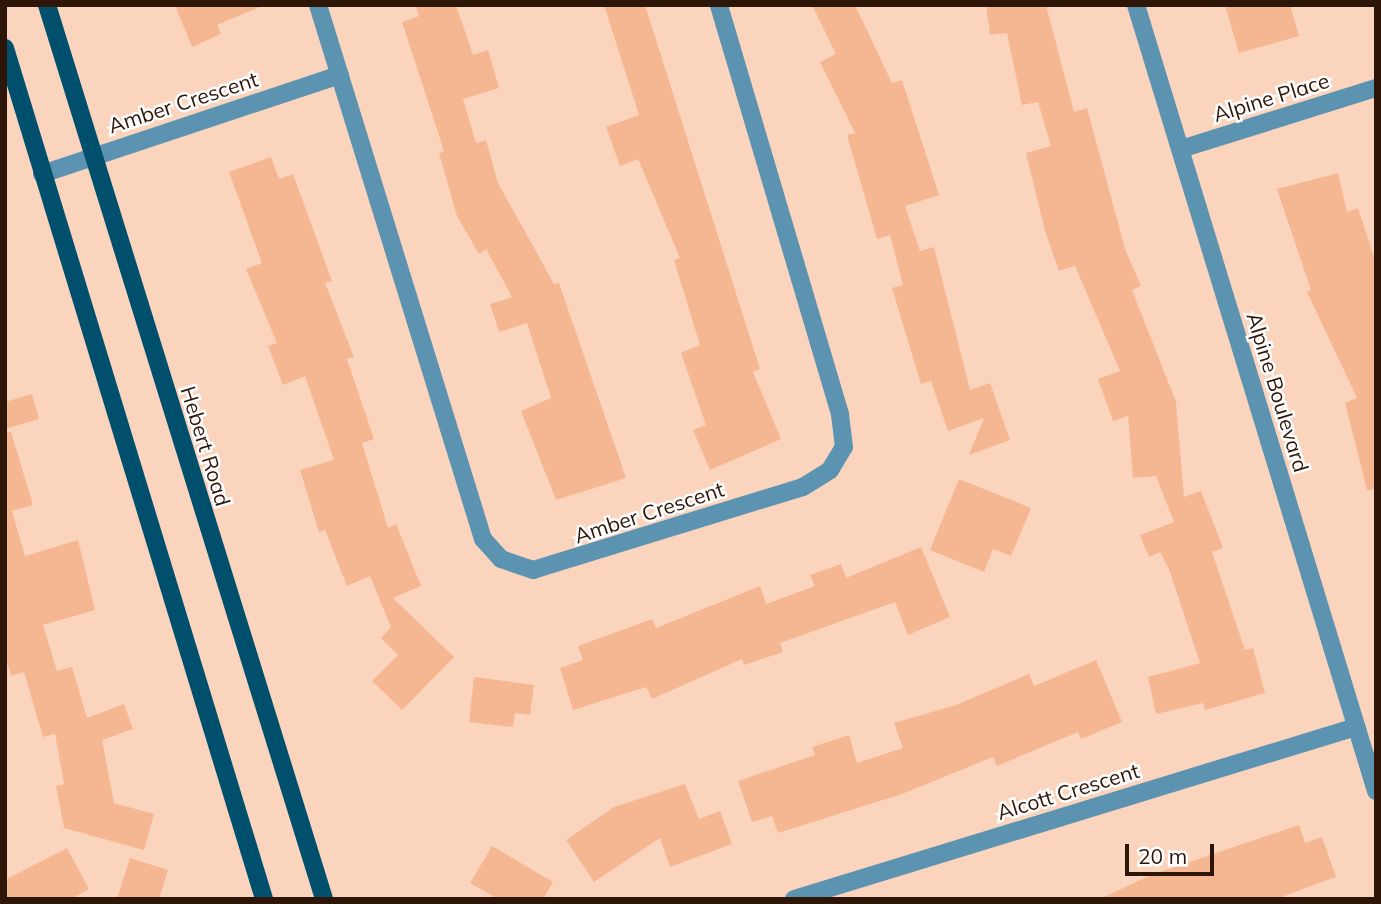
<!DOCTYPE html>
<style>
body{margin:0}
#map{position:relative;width:1381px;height:904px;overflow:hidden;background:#fbd4be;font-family:Mulish,sans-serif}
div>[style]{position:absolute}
.building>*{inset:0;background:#f5b792}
.minor>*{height:18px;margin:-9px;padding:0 9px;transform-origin:9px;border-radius:9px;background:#5b93b0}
.major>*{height:18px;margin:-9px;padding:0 9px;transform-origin:9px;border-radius:9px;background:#00506d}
span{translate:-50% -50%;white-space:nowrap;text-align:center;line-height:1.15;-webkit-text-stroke:5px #fefefe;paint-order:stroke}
.street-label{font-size:21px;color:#2d1608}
.frame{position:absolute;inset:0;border:7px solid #2d1608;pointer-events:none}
.scale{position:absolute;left:1125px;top:844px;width:89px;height:32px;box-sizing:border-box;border:4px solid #2d1608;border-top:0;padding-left:9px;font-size:21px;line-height:24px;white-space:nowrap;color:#2d1608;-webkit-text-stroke:5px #fefefe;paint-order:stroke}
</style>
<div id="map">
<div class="building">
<div style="clip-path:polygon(175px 5px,264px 5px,217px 25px,221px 34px,192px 47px)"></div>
<div style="clip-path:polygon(415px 5px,456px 5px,473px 55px,488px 50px,499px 88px,463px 99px,476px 143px,486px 140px,498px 183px,554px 284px,559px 283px,626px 478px,556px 500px,521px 411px,551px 398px,527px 323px,499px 332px,490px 304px,512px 297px,486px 249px,479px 254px,457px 216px,439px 153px,444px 151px,402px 22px,419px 16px)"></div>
<div style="clip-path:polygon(604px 5px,645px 5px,760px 369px,753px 372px,781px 439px,710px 470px,693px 430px,706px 425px,681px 353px,700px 345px,674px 260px,680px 258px,638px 159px,620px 166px,606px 127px,639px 115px)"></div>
<div style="clip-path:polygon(812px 5px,855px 5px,892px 83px,902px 80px,939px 195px,905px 206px,920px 251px,934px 247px,970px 390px,990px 383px,1010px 440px,969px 455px,984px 418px,948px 431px,931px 381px,921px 384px,892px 288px,903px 285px,890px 235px,877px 239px,847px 135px,855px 133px,820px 62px,836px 54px)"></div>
<div style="clip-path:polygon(986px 5px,1046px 5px,1074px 112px,1087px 108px,1125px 249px,1141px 286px,1132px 290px,1176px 402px,1184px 497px,1201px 491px,1223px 548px,1212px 552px,1245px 650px,1253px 648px,1265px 693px,1205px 710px,1203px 703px,1156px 714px,1148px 677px,1200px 663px,1169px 569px,1160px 552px,1149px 557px,1140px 535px,1174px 522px,1156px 476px,1133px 478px,1128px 416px,1113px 421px,1098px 379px,1120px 371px,1075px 266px,1059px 271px,1045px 231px,1026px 153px,1051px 146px,1038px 102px,1022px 105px,1007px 33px,990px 35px)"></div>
<div style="clip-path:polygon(1225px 5px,1290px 5px,1299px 36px,1239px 53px)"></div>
<div style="clip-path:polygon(271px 157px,279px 179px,293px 174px,332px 281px,325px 283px,354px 357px,347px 359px,374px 439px,362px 443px,388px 528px,396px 524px,421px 586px,393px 598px,454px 657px,402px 710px,372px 681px,398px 655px,381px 638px,391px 627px,370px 576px,347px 586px,325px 530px,319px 532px,300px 470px,334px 460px,305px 376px,283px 385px,268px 346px,277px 343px,246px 269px,262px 263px,229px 172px)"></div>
<div style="clip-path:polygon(1338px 173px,1347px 212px,1358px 208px,1376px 263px,1376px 489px,1367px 490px,1345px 403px,1357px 398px,1307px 292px,1311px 290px,1277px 189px)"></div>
<div style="clip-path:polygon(32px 394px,39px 419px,5px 429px,5px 402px)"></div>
<div style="clip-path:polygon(11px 432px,33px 505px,12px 511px,25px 556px,78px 540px,95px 610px,43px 625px,57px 671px,72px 667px,87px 718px,124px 704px,133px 729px,102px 740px,114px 803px,154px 814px,144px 850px,64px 828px,56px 786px,64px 784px,55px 734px,43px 737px,24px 672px,11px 676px,5px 655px,5px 433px)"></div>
<div style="clip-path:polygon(959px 479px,1031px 508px,1011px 556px,993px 549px,984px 572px,930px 550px)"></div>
<div style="clip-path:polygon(921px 547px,950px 617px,908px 635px,895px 602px,780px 643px,783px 652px,744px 665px,742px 659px,652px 699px,646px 687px,573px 710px,560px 668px,583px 660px,578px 646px,652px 619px,656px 628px,760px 586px,766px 604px,815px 586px,810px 575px,841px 564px,846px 578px)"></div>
<div style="clip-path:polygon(1096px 660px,1122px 722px,1081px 739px,1078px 732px,997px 766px,993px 757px,902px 794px,778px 833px,772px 816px,752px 822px,738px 781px,815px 755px,812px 747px,849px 735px,857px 763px,903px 748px,894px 723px,956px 705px,1029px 674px,1034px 686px)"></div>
<div style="clip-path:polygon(474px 677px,534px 685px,530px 715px,515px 713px,513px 727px,469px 722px)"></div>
<div style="clip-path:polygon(685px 784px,699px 819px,720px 811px,732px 844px,670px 867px,660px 838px,594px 882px,566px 840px,614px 807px)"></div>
<div style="clip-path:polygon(1299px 825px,1305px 843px,1322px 837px,1336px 877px,1276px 899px,1100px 899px,1151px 875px)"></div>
<div style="clip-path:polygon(492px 846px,553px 882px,543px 899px,498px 899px,470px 883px)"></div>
<div style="clip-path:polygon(67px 848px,89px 889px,70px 899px,5px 899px,5px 880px)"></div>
<div style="clip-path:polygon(130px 858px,168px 870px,159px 899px,117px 899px)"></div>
</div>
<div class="minor">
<div style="left:318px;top:5px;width:559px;rotate:72.83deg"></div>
<div style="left:483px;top:539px;width:27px;rotate:48deg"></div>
<div style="left:501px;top:559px;width:34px;rotate:19deg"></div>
<div style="left:533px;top:570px;width:282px;rotate:-17.1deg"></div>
<div style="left:803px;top:487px;width:32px;rotate:-32deg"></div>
<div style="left:830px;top:470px;width:27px;rotate:-59deg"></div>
<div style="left:844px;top:447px;width:33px;rotate:-97deg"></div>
<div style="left:840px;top:414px;width:427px;rotate:-106.5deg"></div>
<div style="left:1136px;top:5px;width:822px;rotate:73.02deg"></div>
<div style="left:1181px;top:149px;width:204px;rotate:-17.4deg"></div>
<div style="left:42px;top:174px;width:314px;rotate:-18.4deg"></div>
<div style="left:794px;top:899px;width:588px;rotate:-17.02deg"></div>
</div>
<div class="major">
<div style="left:47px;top:5px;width:936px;rotate:72.78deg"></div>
<div style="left:5px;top:48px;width:890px;rotate:73.07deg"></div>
</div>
<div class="street-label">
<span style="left:1271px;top:97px;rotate:-17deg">Alpine Place</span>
<span style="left:183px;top:102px;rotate:-18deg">Amber Crescent</span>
<span style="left:1278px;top:392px;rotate:73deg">Alpine Boulevard</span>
<span style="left:206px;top:446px;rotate:73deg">Hebert Road</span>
<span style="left:649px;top:512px;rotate:-18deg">Amber Crescent</span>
<span style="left:1068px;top:791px;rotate:-17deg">Alcott Crescent</span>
</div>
<div class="frame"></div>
<div class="scale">20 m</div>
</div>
